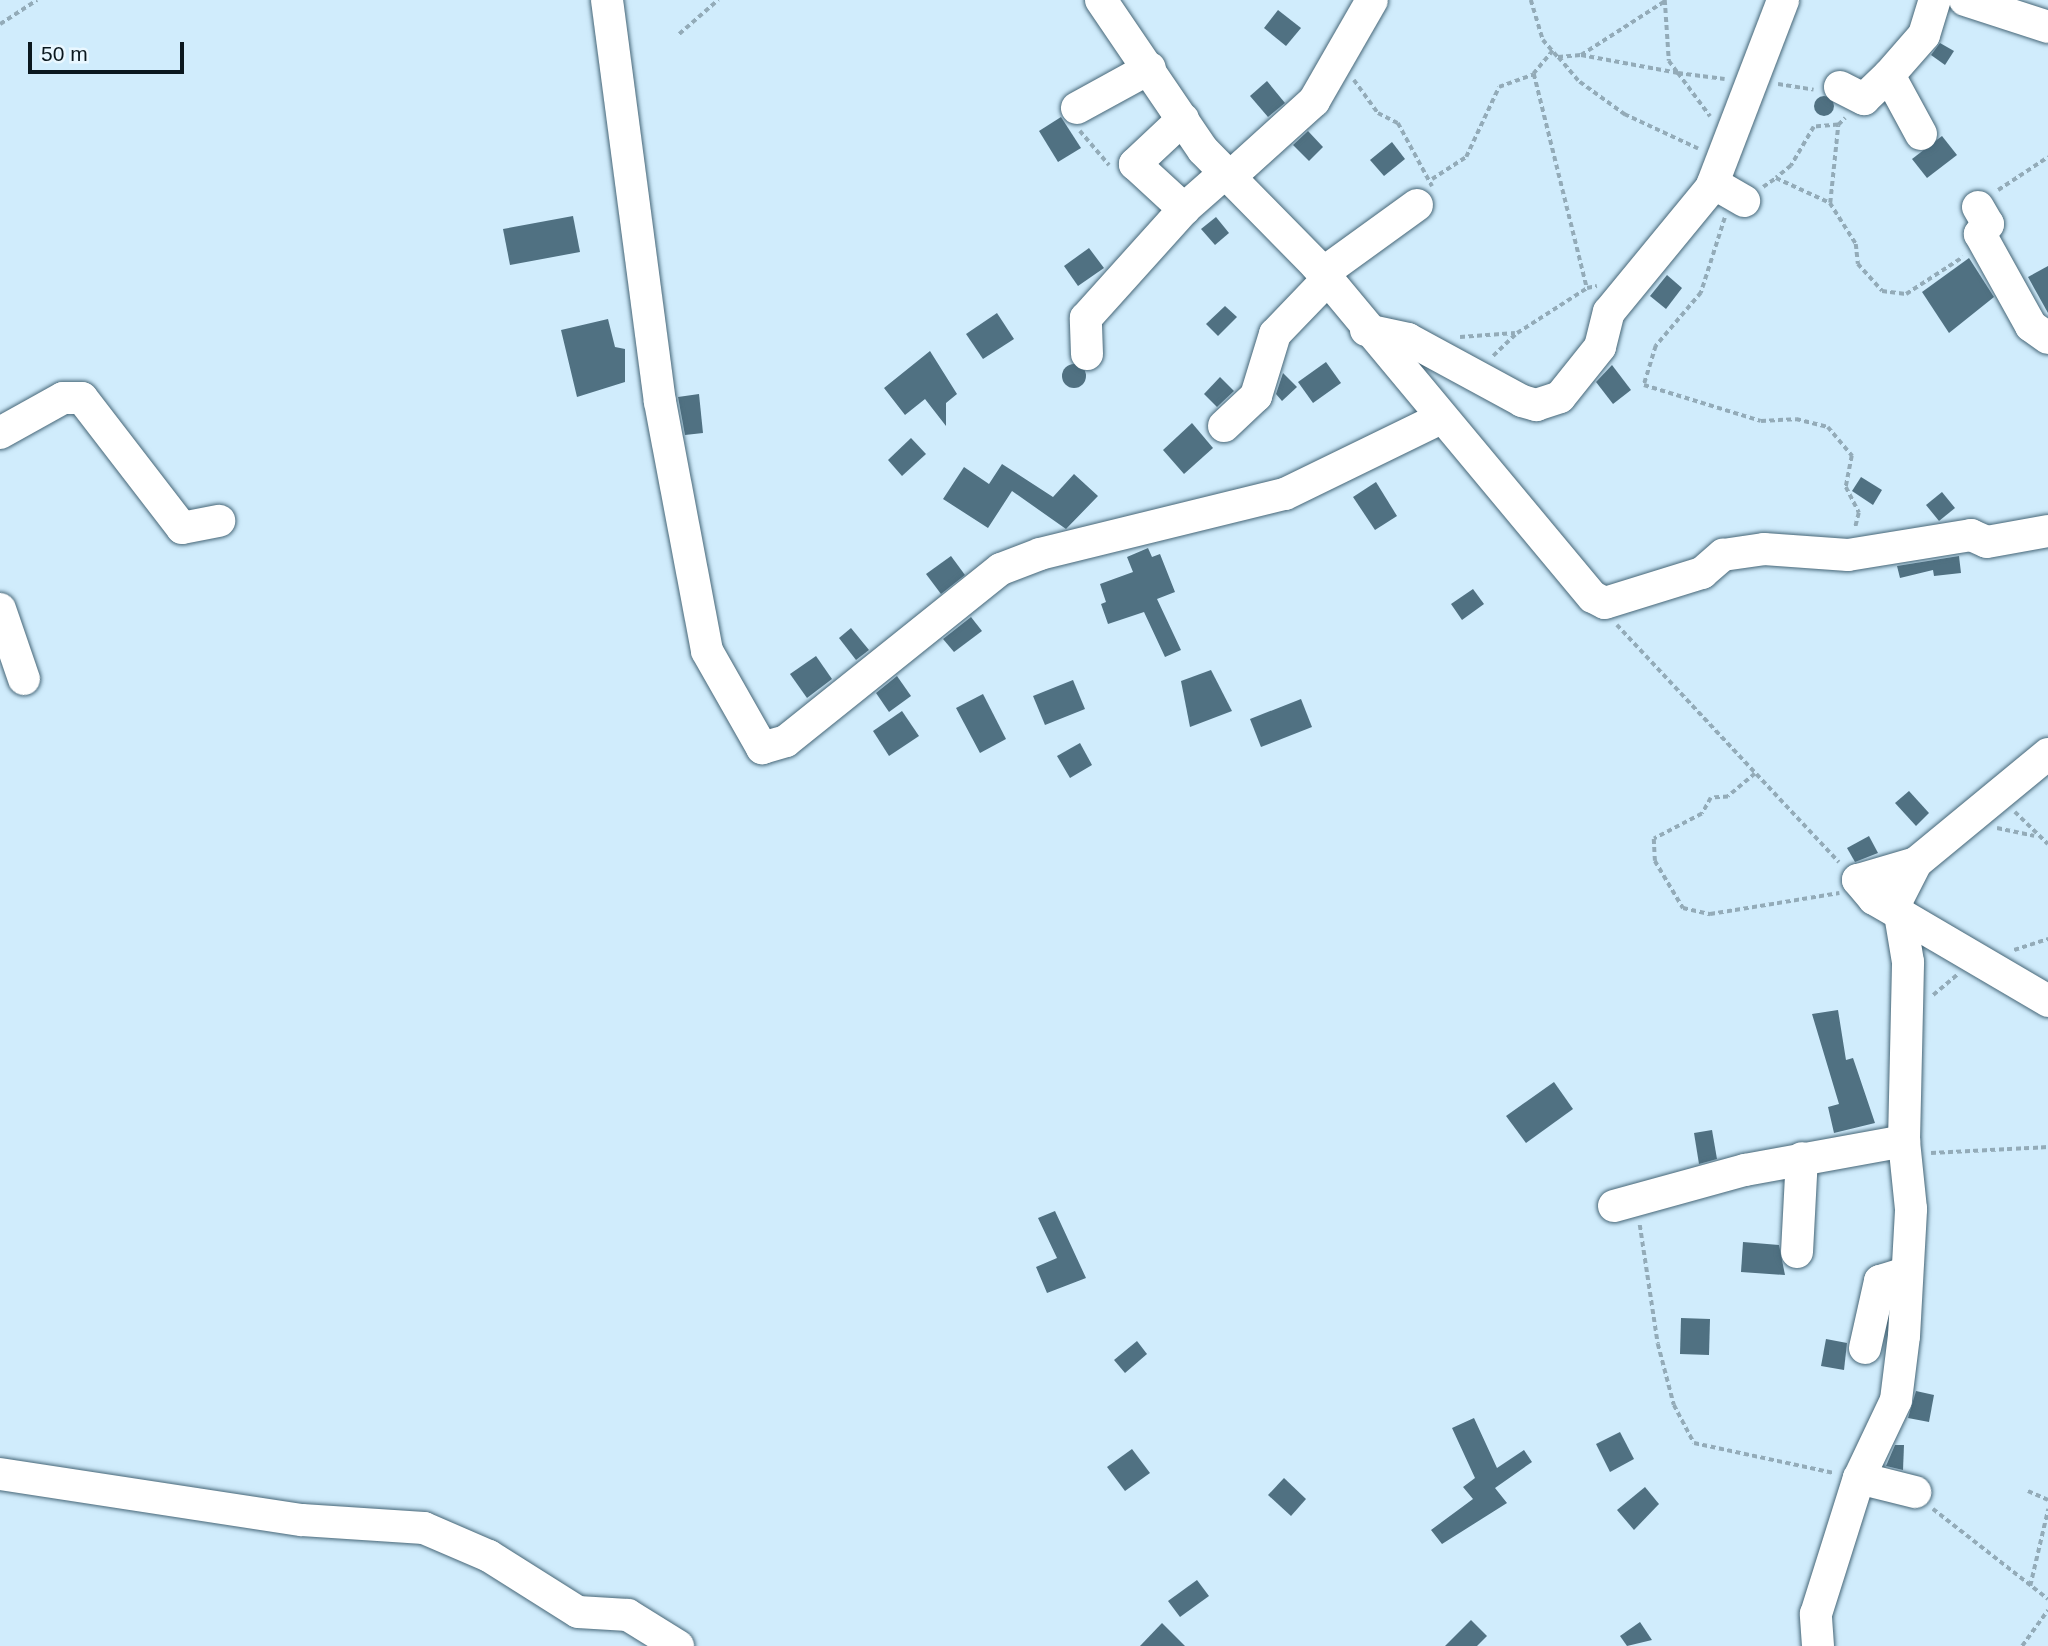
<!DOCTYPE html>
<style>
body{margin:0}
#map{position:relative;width:2048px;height:1646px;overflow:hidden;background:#d0ecfc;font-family:Arial,sans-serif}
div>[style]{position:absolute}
.building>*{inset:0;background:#507182}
.round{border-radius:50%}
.path>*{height:3.5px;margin-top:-1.75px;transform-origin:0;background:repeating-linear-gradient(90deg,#93abb8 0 5px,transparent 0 8.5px)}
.roads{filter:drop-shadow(0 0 2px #466677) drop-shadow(0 0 2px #466677)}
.minor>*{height:32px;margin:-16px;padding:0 16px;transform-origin:16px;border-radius:16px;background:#fff}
span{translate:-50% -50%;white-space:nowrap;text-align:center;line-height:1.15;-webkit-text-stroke:6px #e9f7ff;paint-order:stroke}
.scale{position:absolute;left:28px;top:42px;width:156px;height:32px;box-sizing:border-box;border:4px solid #0a171e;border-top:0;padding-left:9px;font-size:21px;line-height:24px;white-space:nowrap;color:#0a171e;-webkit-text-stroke:5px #e9f7ff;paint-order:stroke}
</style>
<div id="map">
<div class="building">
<div style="clip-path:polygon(1278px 10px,1301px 28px,1286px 46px,1264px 28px)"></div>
<div style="clip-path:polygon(1940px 43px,1954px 51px,1945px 65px,1931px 55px)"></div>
<div style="clip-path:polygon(1267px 81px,1285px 103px,1268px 117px,1250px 96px)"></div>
<div class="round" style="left:1814px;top:96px;width:20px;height:20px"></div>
<div style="clip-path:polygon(1061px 117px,1081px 148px,1058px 162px,1039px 131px)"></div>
<div style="clip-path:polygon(1308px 131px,1323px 147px,1309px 161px,1293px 145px)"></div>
<div style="clip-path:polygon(1942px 136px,1957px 155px,1927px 178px,1912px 159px)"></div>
<div style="clip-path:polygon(1392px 142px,1405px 159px,1384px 176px,1370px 160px)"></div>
<div style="clip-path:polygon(573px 216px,580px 252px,510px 265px,503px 229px)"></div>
<div style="clip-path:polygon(1216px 217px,1229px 233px,1215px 245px,1201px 229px)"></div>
<div style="clip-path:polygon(1089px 248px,1104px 268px,1078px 286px,1064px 266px)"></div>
<div style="clip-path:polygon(1969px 258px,1994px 297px,1949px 333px,1922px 292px)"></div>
<div style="clip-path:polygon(2048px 266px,2048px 313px,2028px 277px)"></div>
<div style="clip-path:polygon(1667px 275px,1682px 288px,1666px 309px,1650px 296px)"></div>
<div style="clip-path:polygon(1225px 306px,1237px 317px,1218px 336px,1206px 324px)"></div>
<div style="clip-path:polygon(997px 313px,1014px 339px,983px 359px,966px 334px)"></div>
<div style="clip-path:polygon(608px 319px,615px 347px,625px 349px,625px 382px,577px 397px,561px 330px)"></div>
<div style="clip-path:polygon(930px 351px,957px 394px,946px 403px,946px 426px,925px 399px,905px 415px,884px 388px)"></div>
<div style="clip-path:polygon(1326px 362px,1341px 383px,1313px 403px,1298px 382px)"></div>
<div class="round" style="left:1062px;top:364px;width:24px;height:24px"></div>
<div style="clip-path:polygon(1612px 365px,1631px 390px,1613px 404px,1596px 382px)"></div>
<div style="clip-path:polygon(1283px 373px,1297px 387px,1282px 401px,1276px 394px)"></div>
<div style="clip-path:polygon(1220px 377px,1234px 391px,1217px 407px,1204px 394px)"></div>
<div style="clip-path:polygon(699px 394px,703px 433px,685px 435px,678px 397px)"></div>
<div style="clip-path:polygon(1192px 423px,1213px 448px,1184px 474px,1163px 450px)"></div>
<div style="clip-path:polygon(911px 438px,926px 454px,902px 476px,888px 460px)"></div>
<div style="clip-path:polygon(1002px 464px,1053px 497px,1074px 474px,1098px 496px,1066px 529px,1012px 491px,988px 528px,943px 499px,964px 467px,989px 484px)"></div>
<div style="clip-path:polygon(1861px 477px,1882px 490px,1873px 505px,1852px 491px)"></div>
<div style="clip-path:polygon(1376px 482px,1397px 516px,1375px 530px,1353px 497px)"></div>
<div style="clip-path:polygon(1942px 492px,1955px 508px,1939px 521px,1926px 505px)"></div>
<div style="clip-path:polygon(1148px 548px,1152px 557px,1160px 554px,1175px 592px,1157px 599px,1181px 650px,1165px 657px,1144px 612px,1108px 624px,1101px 604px,1106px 602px,1100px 584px,1133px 572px,1127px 557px)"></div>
<div style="clip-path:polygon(951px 556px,965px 575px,941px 594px,926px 574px)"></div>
<div style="clip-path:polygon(1959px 556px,1961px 573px,1934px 576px,1933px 570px,1900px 578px,1897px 566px)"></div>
<div style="clip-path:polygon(1473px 589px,1484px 604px,1462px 620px,1451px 604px)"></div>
<div style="clip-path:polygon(971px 617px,982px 631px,954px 652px,943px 639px)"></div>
<div style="clip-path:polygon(851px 628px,869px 650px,856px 660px,839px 638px)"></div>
<div style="clip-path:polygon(816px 656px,832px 679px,807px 698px,790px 674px)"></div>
<div style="clip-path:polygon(1211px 670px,1232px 711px,1190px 727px,1181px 681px)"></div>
<div style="clip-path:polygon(897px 676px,911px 696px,889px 712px,876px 693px)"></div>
<div style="clip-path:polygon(1073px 680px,1085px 709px,1045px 725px,1033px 696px)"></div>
<div style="clip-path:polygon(983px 694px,1006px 739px,980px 753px,956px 708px)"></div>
<div style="clip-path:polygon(1301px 699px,1312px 727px,1261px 747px,1250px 719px)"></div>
<div style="clip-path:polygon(902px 711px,919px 736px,889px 756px,873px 731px)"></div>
<div style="clip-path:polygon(1080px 743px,1092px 765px,1070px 778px,1057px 756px)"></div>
<div style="clip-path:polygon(1909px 791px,1929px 813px,1916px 826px,1895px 803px)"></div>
<div style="clip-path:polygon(1869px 836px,1878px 853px,1855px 862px,1847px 848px)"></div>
<div style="clip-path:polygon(1838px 1010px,1846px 1060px,1853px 1058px,1875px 1123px,1834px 1133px,1828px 1107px,1839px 1104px,1812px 1014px)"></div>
<div style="clip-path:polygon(1554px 1082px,1573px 1109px,1526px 1143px,1506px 1116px)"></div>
<div style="clip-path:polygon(1712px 1130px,1717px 1159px,1699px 1164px,1694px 1133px)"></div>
<div style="clip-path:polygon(1055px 1211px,1086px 1278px,1047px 1293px,1036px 1267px,1057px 1258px,1038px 1218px)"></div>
<div style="clip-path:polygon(1743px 1242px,1779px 1245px,1785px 1275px,1741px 1272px)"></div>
<div style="clip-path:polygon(1681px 1318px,1710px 1319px,1709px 1355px,1680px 1354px)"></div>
<div style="clip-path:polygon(1826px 1339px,1847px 1343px,1844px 1370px,1821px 1366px)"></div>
<div style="clip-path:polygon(1137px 1341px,1147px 1354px,1125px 1373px,1114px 1360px)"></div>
<div style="clip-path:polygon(1916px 1391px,1934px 1395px,1929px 1422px,1908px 1418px)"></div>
<div style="clip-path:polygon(1474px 1418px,1497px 1468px,1524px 1450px,1532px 1462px,1495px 1488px,1507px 1503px,1442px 1544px,1431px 1530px,1473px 1499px,1463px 1487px,1475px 1478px,1452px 1428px)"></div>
<div style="clip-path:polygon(1620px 1432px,1634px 1459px,1610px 1472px,1596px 1444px)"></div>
<div style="clip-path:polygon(1895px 1445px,1904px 1445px,1903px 1470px,1886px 1466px)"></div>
<div style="clip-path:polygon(1132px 1449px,1150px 1473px,1125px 1491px,1107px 1467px)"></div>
<div style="clip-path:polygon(1284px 1478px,1306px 1499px,1291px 1516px,1268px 1495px)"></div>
<div style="clip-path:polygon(1645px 1487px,1659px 1504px,1634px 1530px,1617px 1510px)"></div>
<div style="clip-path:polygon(1197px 1580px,1209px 1596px,1180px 1617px,1168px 1601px)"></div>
<div style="clip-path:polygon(1471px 1620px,1487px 1636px,1477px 1646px,1445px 1646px)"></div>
<div style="clip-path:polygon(1640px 1622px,1652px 1640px,1627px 1646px,1620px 1636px)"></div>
<div style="clip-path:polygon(1162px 1623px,1185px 1646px,1140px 1646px)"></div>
</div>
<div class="path">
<div style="left:1531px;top:0;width:42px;rotate:73.3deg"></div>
<div style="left:1543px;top:40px;width:23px;rotate:49deg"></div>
<div style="left:1665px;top:0;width:61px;rotate:86.2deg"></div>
<div style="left:1669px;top:61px;width:15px;rotate:53deg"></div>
<div style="left:1678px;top:73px;width:47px;rotate:7.3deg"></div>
<div style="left:0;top:24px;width:44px;rotate:-33deg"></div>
<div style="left:679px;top:34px;width:52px;rotate:-41.1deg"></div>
<div style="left:1553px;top:51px;width:30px;rotate:130deg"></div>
<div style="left:1534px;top:74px;width:220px;rotate:76.1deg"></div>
<div style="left:1587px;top:288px;width:10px;rotate:-11deg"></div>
<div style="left:1581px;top:55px;width:100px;rotate:-32.7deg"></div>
<div style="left:1354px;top:80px;width:41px;rotate:54deg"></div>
<div style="left:1378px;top:113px;width:22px;rotate:27deg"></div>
<div style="left:1398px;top:123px;width:72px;rotate:61.6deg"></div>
<div style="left:1778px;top:84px;width:36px;rotate:9deg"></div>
<div style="left:1838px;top:125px;width:24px;rotate:175deg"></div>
<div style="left:1814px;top:127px;width:45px;rotate:120.5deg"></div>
<div style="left:1791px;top:166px;width:19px;rotate:141deg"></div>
<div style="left:1776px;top:178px;width:60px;rotate:24.8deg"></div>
<div style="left:1830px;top:203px;width:78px;rotate:-84.1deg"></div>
<div style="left:1838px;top:125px;width:10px;rotate:-45deg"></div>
<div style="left:1080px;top:131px;width:45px;rotate:49.5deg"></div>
<div style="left:1698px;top:149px;width:81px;rotate:-155deg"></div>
<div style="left:1625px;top:115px;width:58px;rotate:-144.1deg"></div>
<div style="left:1578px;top:81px;width:31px;rotate:-130deg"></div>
<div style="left:1558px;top:57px;width:23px;rotate:-5deg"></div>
<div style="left:1581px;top:55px;width:99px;rotate:10.5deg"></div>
<div style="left:1678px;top:73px;width:54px;rotate:53.3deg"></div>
<div style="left:1432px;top:179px;width:40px;rotate:-32.9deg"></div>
<div style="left:1466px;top:157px;width:77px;rotate:-64.8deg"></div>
<div style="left:1499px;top:87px;width:37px;rotate:-20deg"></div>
<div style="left:1763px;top:187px;width:16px;rotate:-35deg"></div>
<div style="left:1998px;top:190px;width:60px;rotate:-33.4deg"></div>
<div style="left:1830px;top:203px;width:49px;rotate:57.6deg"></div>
<div style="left:1856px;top:244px;width:20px;rotate:84deg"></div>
<div style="left:1858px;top:264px;width:36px;rotate:48deg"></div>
<div style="left:1882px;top:291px;width:24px;rotate:7deg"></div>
<div style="left:1906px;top:294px;width:68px;rotate:-33deg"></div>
<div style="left:1725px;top:218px;width:79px;rotate:107.7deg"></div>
<div style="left:1701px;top:293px;width:70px;rotate:130.3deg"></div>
<div style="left:1656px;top:346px;width:41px;rotate:107.1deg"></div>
<div style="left:1644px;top:385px;width:122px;rotate:17.1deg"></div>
<div style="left:1761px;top:421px;width:35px;rotate:-3deg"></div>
<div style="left:1796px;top:419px;width:33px;rotate:14deg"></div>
<div style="left:1828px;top:427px;width:38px;rotate:50deg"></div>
<div style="left:1852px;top:456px;width:32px;rotate:101deg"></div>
<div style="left:1846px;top:487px;width:29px;rotate:63deg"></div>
<div style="left:1859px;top:513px;width:16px;rotate:104deg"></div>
<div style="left:1460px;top:337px;width:55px;rotate:-4.2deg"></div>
<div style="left:1493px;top:356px;width:33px;rotate:-44deg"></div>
<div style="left:1517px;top:333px;width:83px;rotate:-32.7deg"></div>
<div style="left:1617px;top:625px;width:325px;rotate:46.9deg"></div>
<div style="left:1755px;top:774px;width:35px;rotate:140deg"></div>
<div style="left:1728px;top:797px;width:17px;rotate:177deg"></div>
<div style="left:1711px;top:798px;width:18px;rotate:119deg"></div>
<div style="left:1702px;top:814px;width:54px;rotate:152.5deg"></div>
<div style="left:1654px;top:839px;width:22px;rotate:87deg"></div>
<div style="left:1655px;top:861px;width:55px;rotate:59.2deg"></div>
<div style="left:1683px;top:908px;width:28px;rotate:13deg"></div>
<div style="left:1710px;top:914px;width:131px;rotate:-9.2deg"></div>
<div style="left:2015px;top:812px;width:46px;rotate:44.1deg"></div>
<div style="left:1997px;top:828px;width:38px;rotate:12deg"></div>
<div style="left:2014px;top:950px;width:36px;rotate:-18deg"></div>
<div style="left:1933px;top:995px;width:31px;rotate:-40deg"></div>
<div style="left:1931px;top:1153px;width:117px;rotate:-2.9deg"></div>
<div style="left:1640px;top:1225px;width:120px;rotate:81.4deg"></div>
<div style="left:1658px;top:1344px;width:63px;rotate:75.3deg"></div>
<div style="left:1674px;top:1405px;width:43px;rotate:62.2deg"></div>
<div style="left:1694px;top:1443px;width:143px;rotate:12.1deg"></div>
<div style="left:2028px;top:1491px;width:22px;rotate:24deg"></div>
<div style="left:1933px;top:1509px;width:146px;rotate:38deg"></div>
<div style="left:2030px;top:1586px;width:79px;rotate:-76.8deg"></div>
<div style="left:2022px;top:1646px;width:44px;rotate:-54.2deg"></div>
</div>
<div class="roads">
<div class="minor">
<div style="left:607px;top:0;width:405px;rotate:82.5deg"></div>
<div style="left:660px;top:402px;width:253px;rotate:79.3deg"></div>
<div style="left:707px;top:651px;width:112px;rotate:60.4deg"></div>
<div style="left:762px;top:748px;width:25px;rotate:-16deg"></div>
<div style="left:786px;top:741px;width:275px;rotate:-38.7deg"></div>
<div style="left:1001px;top:569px;width:42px;rotate:-21deg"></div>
<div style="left:1040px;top:554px;width:252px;rotate:-13.8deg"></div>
<div style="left:1285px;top:494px;width:171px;rotate:-26deg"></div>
<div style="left:1101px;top:0;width:181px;rotate:55.8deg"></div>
<div style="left:1203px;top:150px;width:161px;rotate:45.5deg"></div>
<div style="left:1316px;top:265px;width:432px;rotate:50.2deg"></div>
<div style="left:1593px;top:597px;width:13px;rotate:27deg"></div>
<div style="left:1605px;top:603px;width:102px;rotate:-17.2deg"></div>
<div style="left:1702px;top:573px;width:28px;rotate:-41deg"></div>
<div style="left:1723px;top:555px;width:41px;rotate:-8.3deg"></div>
<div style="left:1764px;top:549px;width:84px;rotate:4.1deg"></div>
<div style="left:1848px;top:555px;width:125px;rotate:-9.2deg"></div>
<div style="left:1971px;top:535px;width:17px;rotate:24deg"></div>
<div style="left:1987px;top:542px;width:62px;rotate:-10.2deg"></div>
<div style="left:1965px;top:0;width:87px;rotate:18deg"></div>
<div style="left:1840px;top:87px;width:27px;rotate:27deg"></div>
<div style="left:1864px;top:99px;width:35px;rotate:-44deg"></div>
<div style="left:1077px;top:108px;width:83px;rotate:-28.7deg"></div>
<div style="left:1183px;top:119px;width:66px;rotate:136.8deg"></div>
<div style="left:1135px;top:164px;width:67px;rotate:42.6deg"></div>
<div style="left:1184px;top:209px;width:56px;rotate:-41.4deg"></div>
<div style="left:1921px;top:134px;width:67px;rotate:-118.5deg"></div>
<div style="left:1889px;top:75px;width:53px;rotate:-48.8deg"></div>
<div style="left:1924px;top:35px;width:37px;rotate:-73deg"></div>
<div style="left:1231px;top:176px;width:112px;rotate:-42.1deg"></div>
<div style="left:1314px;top:101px;width:116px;rotate:-60.1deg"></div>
<div style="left:1713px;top:183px;width:36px;rotate:30deg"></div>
<div style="left:1978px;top:207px;width:20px;rotate:60deg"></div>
<div style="left:1988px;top:224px;width:13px;rotate:129deg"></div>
<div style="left:1980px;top:234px;width:105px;rotate:61deg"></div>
<div style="left:2031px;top:326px;width:21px;rotate:35deg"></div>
<div style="left:1323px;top:273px;width:116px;rotate:-35.9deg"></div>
<div style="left:1366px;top:330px;width:43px;rotate:12.1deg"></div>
<div style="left:1408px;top:339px;width:130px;rotate:28.5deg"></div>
<div style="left:1522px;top:401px;width:15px;rotate:16deg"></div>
<div style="left:1536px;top:405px;width:25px;rotate:-18deg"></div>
<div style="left:1560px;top:397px;width:64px;rotate:-51.3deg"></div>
<div style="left:1600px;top:347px;width:36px;rotate:-76deg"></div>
<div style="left:1609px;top:312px;width:161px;rotate:-50.6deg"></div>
<div style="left:1711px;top:188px;width:201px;rotate:-69deg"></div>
<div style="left:1087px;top:354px;width:36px;rotate:-92deg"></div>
<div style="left:1086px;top:318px;width:147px;rotate:-48deg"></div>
<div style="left:1224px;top:426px;width:44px;rotate:-43.2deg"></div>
<div style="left:1256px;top:396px;width:65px;rotate:-73deg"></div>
<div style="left:1275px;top:334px;width:75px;rotate:-46.1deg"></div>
<div style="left:0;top:433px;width:72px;rotate:-29.1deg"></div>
<div style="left:63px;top:398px;width:19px"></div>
<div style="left:82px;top:398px;width:164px;rotate:52.4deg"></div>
<div style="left:182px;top:528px;width:38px;rotate:-11deg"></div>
<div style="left:0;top:609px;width:74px;rotate:71.1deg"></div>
<div style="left:2048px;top:754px;width:171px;rotate:140.5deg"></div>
<div style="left:1916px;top:863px;width:44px;rotate:117.1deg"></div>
<div style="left:1896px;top:902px;width:13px;rotate:72deg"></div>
<div style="left:1900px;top:914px;width:172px;rotate:30.4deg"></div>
<div style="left:1614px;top:1206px;width:136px;rotate:-15.4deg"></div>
<div style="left:1745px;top:1170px;width:162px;rotate:-10.3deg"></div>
<div style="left:1797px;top:1252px;width:94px;rotate:-87deg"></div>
<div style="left:1865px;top:1348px;width:69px;rotate:-77.4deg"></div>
<div style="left:1880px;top:1281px;width:27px;rotate:-17deg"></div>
<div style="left:0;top:1474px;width:305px;rotate:8.7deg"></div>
<div style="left:302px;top:1520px;width:122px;rotate:3.8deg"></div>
<div style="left:424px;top:1528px;width:71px;rotate:23.3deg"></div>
<div style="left:489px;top:1556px;width:105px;rotate:32.2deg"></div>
<div style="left:578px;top:1612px;width:50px;rotate:3.4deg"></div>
<div style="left:628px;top:1615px;width:59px;rotate:31.8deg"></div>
<div style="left:1859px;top:1478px;width:58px;rotate:14deg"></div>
<div style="left:1818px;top:1646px;width:32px;rotate:-94deg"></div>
<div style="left:1816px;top:1614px;width:143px;rotate:-72.5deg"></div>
<div style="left:1859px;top:1478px;width:86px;rotate:-64.6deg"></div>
<div style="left:1896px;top:1400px;width:64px;rotate:-82.9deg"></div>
<div style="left:1904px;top:1336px;width:127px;rotate:-86.8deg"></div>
<div style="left:1911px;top:1209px;width:68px;rotate:-95.9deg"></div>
<div style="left:1904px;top:1141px;width:179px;rotate:-88.7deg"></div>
<div style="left:1908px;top:962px;width:49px;rotate:-99.5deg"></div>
<div style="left:1900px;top:914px;width:30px;rotate:-150deg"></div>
<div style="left:1874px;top:899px;width:25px;rotate:-130deg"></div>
<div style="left:1858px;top:880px;width:60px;rotate:-16.3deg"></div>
</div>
</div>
<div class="scale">50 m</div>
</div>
